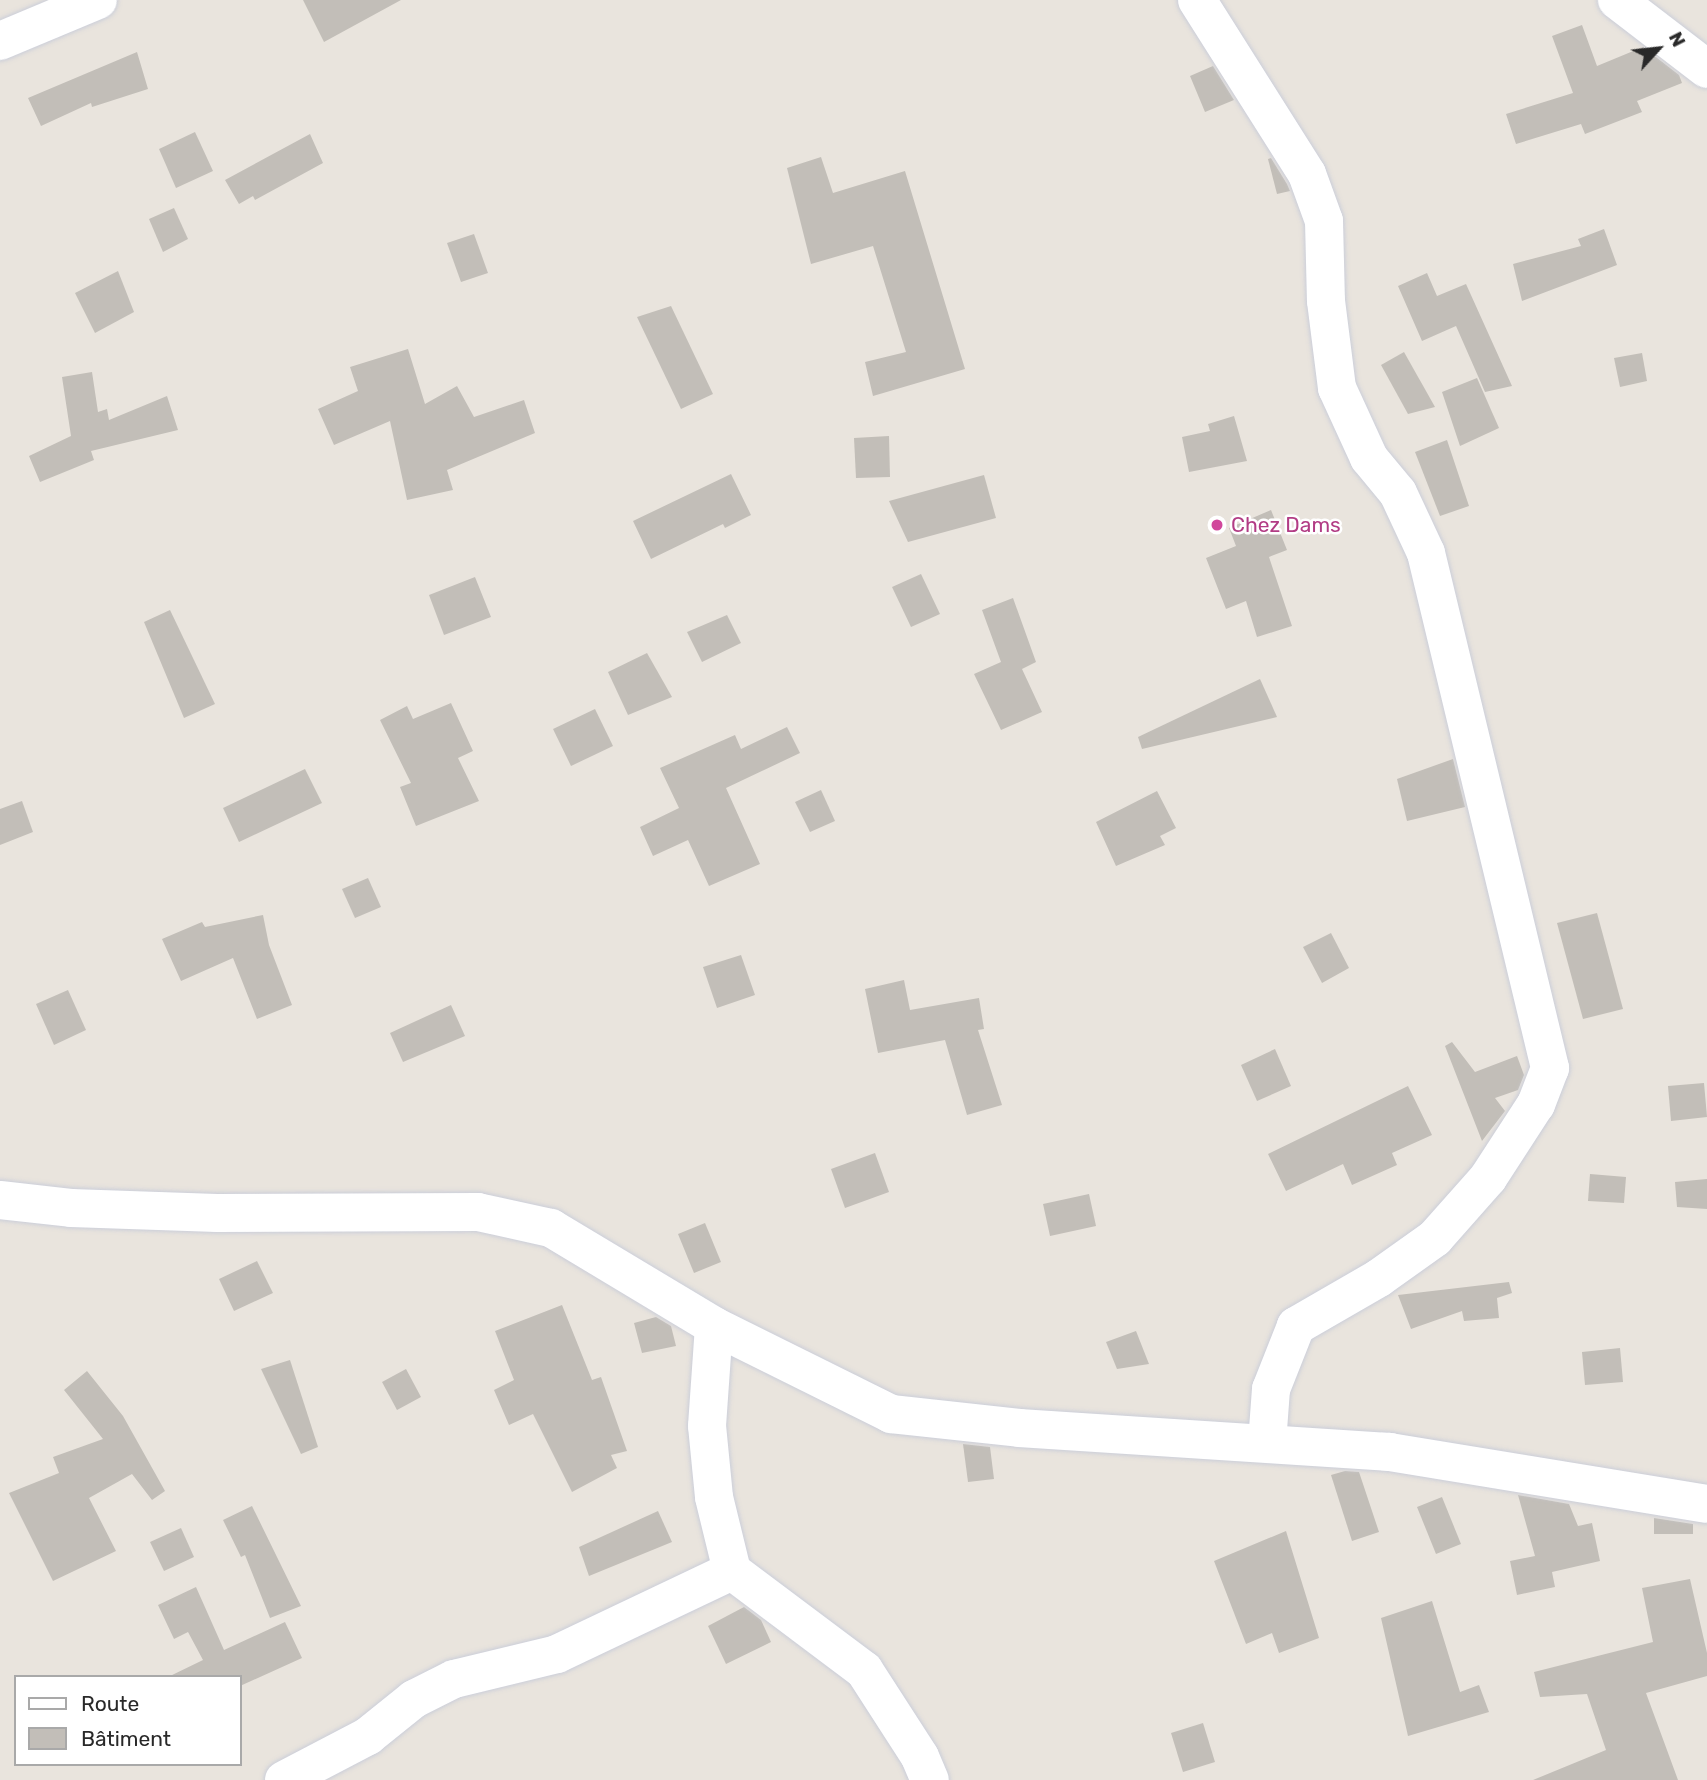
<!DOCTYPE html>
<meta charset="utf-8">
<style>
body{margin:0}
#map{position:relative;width:1707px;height:1780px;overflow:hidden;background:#e9e4dd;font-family:Rubik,sans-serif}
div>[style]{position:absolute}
.building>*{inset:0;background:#c2beb8}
.roads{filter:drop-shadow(0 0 2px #cbced9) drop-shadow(0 0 2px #cbced9)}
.minor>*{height:38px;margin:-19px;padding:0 19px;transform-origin:19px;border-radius:19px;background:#fff}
.dots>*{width:19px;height:19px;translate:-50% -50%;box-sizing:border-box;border:4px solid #fff;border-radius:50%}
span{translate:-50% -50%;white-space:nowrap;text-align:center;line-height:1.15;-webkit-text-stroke:5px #fff;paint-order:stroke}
.hotel-label{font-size:21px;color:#b23c85}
.left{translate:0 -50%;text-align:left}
.legend{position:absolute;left:14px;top:1675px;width:228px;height:91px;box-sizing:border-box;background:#fff;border:2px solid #a9a9a9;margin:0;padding:9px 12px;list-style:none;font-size:21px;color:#292929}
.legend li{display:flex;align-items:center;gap:14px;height:35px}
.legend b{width:35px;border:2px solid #a9a9a9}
.north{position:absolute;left:1623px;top:14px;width:70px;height:70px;-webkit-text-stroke:5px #fff;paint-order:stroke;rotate:63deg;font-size:19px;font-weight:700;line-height:28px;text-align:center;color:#292929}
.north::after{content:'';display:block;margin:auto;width:24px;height:32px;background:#292929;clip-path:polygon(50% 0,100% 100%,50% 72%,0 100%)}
</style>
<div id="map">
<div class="building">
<div style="clip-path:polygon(303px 0,401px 0,324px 42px)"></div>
<div style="clip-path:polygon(1582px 25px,1597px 66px,1643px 47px,1679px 75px,1682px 83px,1637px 101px,1642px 112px,1585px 134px,1581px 124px,1516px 144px,1506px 114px,1573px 93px,1552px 36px)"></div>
<div style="clip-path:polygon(137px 52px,148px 89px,92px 107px,91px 103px,41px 126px,28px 98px)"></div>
<div style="clip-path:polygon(1213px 66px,1234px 100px,1205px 112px,1190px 76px)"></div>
<div style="clip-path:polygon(195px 132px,213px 171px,176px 188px,159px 149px)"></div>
<div style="clip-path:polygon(310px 134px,323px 163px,255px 200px,253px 196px,239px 204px,225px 180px)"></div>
<div style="clip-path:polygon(821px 157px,833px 193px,905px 171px,965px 369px,873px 396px,865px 362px,906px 352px,873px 246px,811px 264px,787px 168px)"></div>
<div style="clip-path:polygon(1271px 158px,1287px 184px,1290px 191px,1277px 194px,1268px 159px)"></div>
<div style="clip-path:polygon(174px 208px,188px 239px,163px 252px,149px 219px)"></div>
<div style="clip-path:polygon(1604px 229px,1617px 265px,1522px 301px,1513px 264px,1581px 246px,1578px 239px)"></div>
<div style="clip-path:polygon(474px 234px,488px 273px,461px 282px,447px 243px)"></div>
<div style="clip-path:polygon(118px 271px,134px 312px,95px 333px,75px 293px)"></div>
<div style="clip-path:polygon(1427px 273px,1437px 296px,1466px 284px,1512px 386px,1485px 392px,1456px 326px,1422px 341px,1398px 286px)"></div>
<div style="clip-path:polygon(671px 306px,713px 394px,681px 409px,637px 317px)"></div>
<div style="clip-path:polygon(408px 349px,425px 404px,457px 386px,474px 417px,524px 400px,535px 433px,447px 470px,453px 490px,407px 500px,390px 421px,334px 445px,318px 409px,358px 391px,350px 367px)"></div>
<div style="clip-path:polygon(1404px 352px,1435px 407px,1408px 414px,1381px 365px)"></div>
<div style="clip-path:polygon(1642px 353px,1647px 381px,1620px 387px,1614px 358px)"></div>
<div style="clip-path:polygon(92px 372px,98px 412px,107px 409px,109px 420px,167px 396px,178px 430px,91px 451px,94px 460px,40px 482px,29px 456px,71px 436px,62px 377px)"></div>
<div style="clip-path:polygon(1477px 378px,1499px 428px,1460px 446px,1442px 392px)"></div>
<div style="clip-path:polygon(1234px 416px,1247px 461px,1189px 472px,1182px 437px,1210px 431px,1208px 424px)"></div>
<div style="clip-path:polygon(889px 436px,890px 477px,856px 478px,854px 438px)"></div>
<div style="clip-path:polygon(1447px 440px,1469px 506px,1440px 516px,1415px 452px)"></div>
<div style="clip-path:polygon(731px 474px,751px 515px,725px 528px,723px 524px,651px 559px,633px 521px)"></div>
<div style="clip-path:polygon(984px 475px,996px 518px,908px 542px,889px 501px)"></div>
<div style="clip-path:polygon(1271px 510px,1287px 550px,1269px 557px,1292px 626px,1257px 637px,1246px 601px,1226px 609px,1206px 558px,1236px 546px,1229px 528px)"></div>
<div style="clip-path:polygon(921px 574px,940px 614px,911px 627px,892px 587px)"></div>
<div style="clip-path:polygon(475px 577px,491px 617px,444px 635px,429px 595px)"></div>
<div style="clip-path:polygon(1013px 598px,1036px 662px,1022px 669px,1042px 712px,1001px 730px,974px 674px,1001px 662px,982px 610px)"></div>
<div style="clip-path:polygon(170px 610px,215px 704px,184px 718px,144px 622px)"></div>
<div style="clip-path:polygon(727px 615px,741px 643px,702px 662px,687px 632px)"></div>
<div style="clip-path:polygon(647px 653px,672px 697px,628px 715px,608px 672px)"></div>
<div style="clip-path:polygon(1260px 679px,1277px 717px,1142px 749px,1138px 737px)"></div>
<div style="clip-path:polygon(451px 703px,473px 751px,458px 758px,479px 801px,416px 826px,400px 787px,411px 783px,380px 720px,407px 706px,413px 719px)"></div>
<div style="clip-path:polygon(595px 709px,613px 746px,571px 766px,553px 729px)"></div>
<div style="clip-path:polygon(787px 727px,800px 753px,726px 788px,760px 864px,709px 886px,688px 840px,653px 856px,640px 827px,679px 808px,660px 768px,735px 735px,741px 749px)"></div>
<div style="clip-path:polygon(1453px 759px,1465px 807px,1407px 821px,1397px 779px)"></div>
<div style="clip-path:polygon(305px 769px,322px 803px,239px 842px,223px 808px)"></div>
<div style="clip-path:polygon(821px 790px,835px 821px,810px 832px,795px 802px)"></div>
<div style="clip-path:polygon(1157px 791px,1176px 828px,1160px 836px,1165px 845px,1116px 866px,1096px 822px)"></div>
<div style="clip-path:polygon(22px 801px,33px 832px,0 845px,0 809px)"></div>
<div style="clip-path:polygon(368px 878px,381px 907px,355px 918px,342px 889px)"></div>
<div style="clip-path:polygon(1597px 913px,1623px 1009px,1583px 1019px,1557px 923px)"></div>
<div style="clip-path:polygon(263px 915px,269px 945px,292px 1005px,257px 1019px,233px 958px,181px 981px,162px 939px,202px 922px,205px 927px)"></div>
<div style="clip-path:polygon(1331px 933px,1349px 968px,1322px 983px,1303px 947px)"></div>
<div style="clip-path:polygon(741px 955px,755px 995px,717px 1008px,703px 967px)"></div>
<div style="clip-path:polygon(904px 980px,910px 1010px,979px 998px,984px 1029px,978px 1030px,1002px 1105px,967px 1115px,945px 1040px,878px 1053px,865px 989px)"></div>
<div style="clip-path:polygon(68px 990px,86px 1030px,54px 1045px,36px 1004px)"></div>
<div style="clip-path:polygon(451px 1005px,465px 1036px,403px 1062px,390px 1033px)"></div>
<div style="clip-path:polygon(1452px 1042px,1475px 1072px,1517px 1056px,1524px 1075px,1518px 1090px,1495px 1098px,1505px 1111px,1482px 1141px,1445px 1046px)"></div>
<div style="clip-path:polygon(1275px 1049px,1291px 1086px,1257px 1101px,1241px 1065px)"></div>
<div style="clip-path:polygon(1704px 1083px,1707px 1117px,1671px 1121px,1668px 1086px)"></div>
<div style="clip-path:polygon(1408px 1086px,1432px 1135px,1392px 1153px,1397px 1165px,1352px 1185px,1343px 1164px,1286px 1191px,1268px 1154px)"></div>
<div style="clip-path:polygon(875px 1153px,889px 1192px,845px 1208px,831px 1169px)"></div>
<div style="clip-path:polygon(1590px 1174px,1626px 1177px,1624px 1203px,1588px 1201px)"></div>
<div style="clip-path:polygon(1707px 1179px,1707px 1209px,1677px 1207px,1675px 1182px)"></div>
<div style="clip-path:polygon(1089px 1194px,1096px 1226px,1050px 1236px,1043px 1204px)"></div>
<div style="clip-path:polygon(705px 1223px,721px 1262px,694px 1273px,678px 1234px)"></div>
<div style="clip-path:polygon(257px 1261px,273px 1293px,234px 1311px,219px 1279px)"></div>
<div style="clip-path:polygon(1509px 1282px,1512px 1293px,1497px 1298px,1499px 1318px,1464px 1321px,1462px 1311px,1411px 1329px,1398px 1295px)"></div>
<div style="clip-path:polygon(562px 1305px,592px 1380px,601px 1377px,627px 1451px,611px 1455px,617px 1468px,572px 1492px,533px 1414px,509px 1425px,494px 1390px,514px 1380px,495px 1331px)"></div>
<div style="clip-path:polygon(656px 1317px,671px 1326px,676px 1346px,642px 1353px,634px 1323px)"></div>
<div style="clip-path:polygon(1136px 1331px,1149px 1364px,1117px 1369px,1106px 1342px)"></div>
<div style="clip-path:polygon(1620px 1348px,1623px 1382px,1585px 1385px,1582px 1352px)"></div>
<div style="clip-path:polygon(290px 1360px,318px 1447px,301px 1454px,261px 1369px)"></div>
<div style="clip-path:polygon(406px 1369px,421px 1397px,397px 1410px,382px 1382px)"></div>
<div style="clip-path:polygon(87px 1371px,123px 1416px,165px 1491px,152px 1500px,132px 1474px,89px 1498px,116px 1551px,53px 1581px,9px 1493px,59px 1473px,53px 1457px,103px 1439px,64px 1390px)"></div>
<div style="clip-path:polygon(963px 1444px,990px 1447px,994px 1479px,968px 1482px)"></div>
<div style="clip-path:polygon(1345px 1471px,1359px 1472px,1379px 1532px,1352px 1541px,1331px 1475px)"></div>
<div style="clip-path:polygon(1518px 1495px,1569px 1504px,1578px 1526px,1592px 1523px,1600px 1561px,1552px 1572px,1555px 1587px,1517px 1595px,1510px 1561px,1535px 1556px)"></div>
<div style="clip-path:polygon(1442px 1497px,1461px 1544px,1436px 1554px,1417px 1507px)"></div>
<div style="clip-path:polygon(252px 1506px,301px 1606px,270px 1618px,245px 1555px,241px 1557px,223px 1520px)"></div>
<div style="clip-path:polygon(658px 1511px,672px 1542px,589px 1576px,579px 1547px)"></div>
<div style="clip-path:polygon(1654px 1518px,1693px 1524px,1693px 1534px,1654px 1534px)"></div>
<div style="clip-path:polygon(181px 1528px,194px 1557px,164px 1571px,150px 1542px)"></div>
<div style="clip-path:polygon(1286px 1531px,1319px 1638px,1279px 1653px,1272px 1633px,1246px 1644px,1214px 1561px)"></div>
<div style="clip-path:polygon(1690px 1579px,1707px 1653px,1707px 1676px,1646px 1693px,1678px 1780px,1533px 1780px,1606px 1750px,1587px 1694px,1540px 1697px,1534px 1672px,1653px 1642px,1642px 1588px)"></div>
<div style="clip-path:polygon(196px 1587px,224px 1650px,285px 1622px,302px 1658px,240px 1686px,240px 1677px,168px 1677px,203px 1660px,188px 1632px,174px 1639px,158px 1605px)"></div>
<div style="clip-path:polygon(1432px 1601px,1460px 1692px,1479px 1685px,1489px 1712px,1408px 1736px,1381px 1618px)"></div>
<div style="clip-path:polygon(744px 1607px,761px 1620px,771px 1642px,726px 1664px,708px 1626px)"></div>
<div style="clip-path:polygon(1203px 1723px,1215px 1762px,1183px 1772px,1171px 1733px)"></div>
</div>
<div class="roads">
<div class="minor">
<div style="left:1197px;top:0;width:206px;rotate:57.7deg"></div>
<div style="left:1307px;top:174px;width:50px;rotate:70.1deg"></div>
<div style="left:1324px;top:221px;width:80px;rotate:88.6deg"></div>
<div style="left:1326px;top:301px;width:88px;rotate:82.8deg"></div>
<div style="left:1337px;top:388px;width:77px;rotate:65.4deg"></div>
<div style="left:1369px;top:458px;width:45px;rotate:50.4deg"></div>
<div style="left:1398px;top:493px;width:66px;rotate:65deg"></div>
<div style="left:1426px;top:553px;width:530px;rotate:76.46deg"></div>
<div style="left:1550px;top:1068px;width:39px;rotate:111deg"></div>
<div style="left:1536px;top:1104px;width:88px;rotate:123deg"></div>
<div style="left:1488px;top:1178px;width:80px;rotate:131.5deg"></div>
<div style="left:1435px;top:1238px;width:69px;rotate:144.5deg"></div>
<div style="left:1379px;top:1278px;width:96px;rotate:150deg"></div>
<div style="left:1296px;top:1326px;width:68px;rotate:111.6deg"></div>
<div style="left:1271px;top:1389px;width:54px;rotate:94.2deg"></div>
<div style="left:1617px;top:0;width:113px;rotate:37.5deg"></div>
<div style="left:0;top:41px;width:106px;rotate:-22.7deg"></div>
<div style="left:0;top:1200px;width:71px;rotate:6.4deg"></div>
<div style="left:71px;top:1208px;width:146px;rotate:2deg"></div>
<div style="left:217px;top:1213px;width:261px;rotate:-0.2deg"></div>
<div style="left:478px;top:1212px;width:75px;rotate:12.4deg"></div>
<div style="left:551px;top:1228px;width:190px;rotate:31deg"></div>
<div style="left:714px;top:1326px;width:198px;rotate:26.4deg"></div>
<div style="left:891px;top:1414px;width:129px;rotate:6.2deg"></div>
<div style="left:1019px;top:1428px;width:372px;rotate:3.7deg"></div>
<div style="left:1390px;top:1452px;width:321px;rotate:9.3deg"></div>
<div style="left:732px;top:1571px;width:165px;rotate:36.9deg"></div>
<div style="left:864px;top:1670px;width:103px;rotate:57.2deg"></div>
<div style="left:920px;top:1757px;width:25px;rotate:67deg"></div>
<div style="left:284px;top:1780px;width:95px;rotate:-27.6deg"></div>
<div style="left:368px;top:1736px;width:59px;rotate:-38.8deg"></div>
<div style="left:414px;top:1699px;width:45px;rotate:-26.6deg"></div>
<div style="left:454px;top:1679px;width:106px;rotate:-13.6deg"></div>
<div style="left:557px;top:1654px;width:194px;rotate:-25.4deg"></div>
<div style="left:732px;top:1571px;width:76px;rotate:-103.7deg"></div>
<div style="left:714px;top:1497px;width:71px;rotate:-95.6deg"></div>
<div style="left:707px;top:1426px;width:100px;rotate:-86deg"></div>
</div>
</div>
<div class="dots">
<div style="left:1217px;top:525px;background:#d1479c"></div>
</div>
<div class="hotel-label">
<span class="left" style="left:1231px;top:525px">Chez Dams</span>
</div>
<ul class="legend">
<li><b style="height:9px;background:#fff"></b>Route</li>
<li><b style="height:19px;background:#c2beb8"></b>Bâtiment</li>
</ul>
<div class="north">N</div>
</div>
